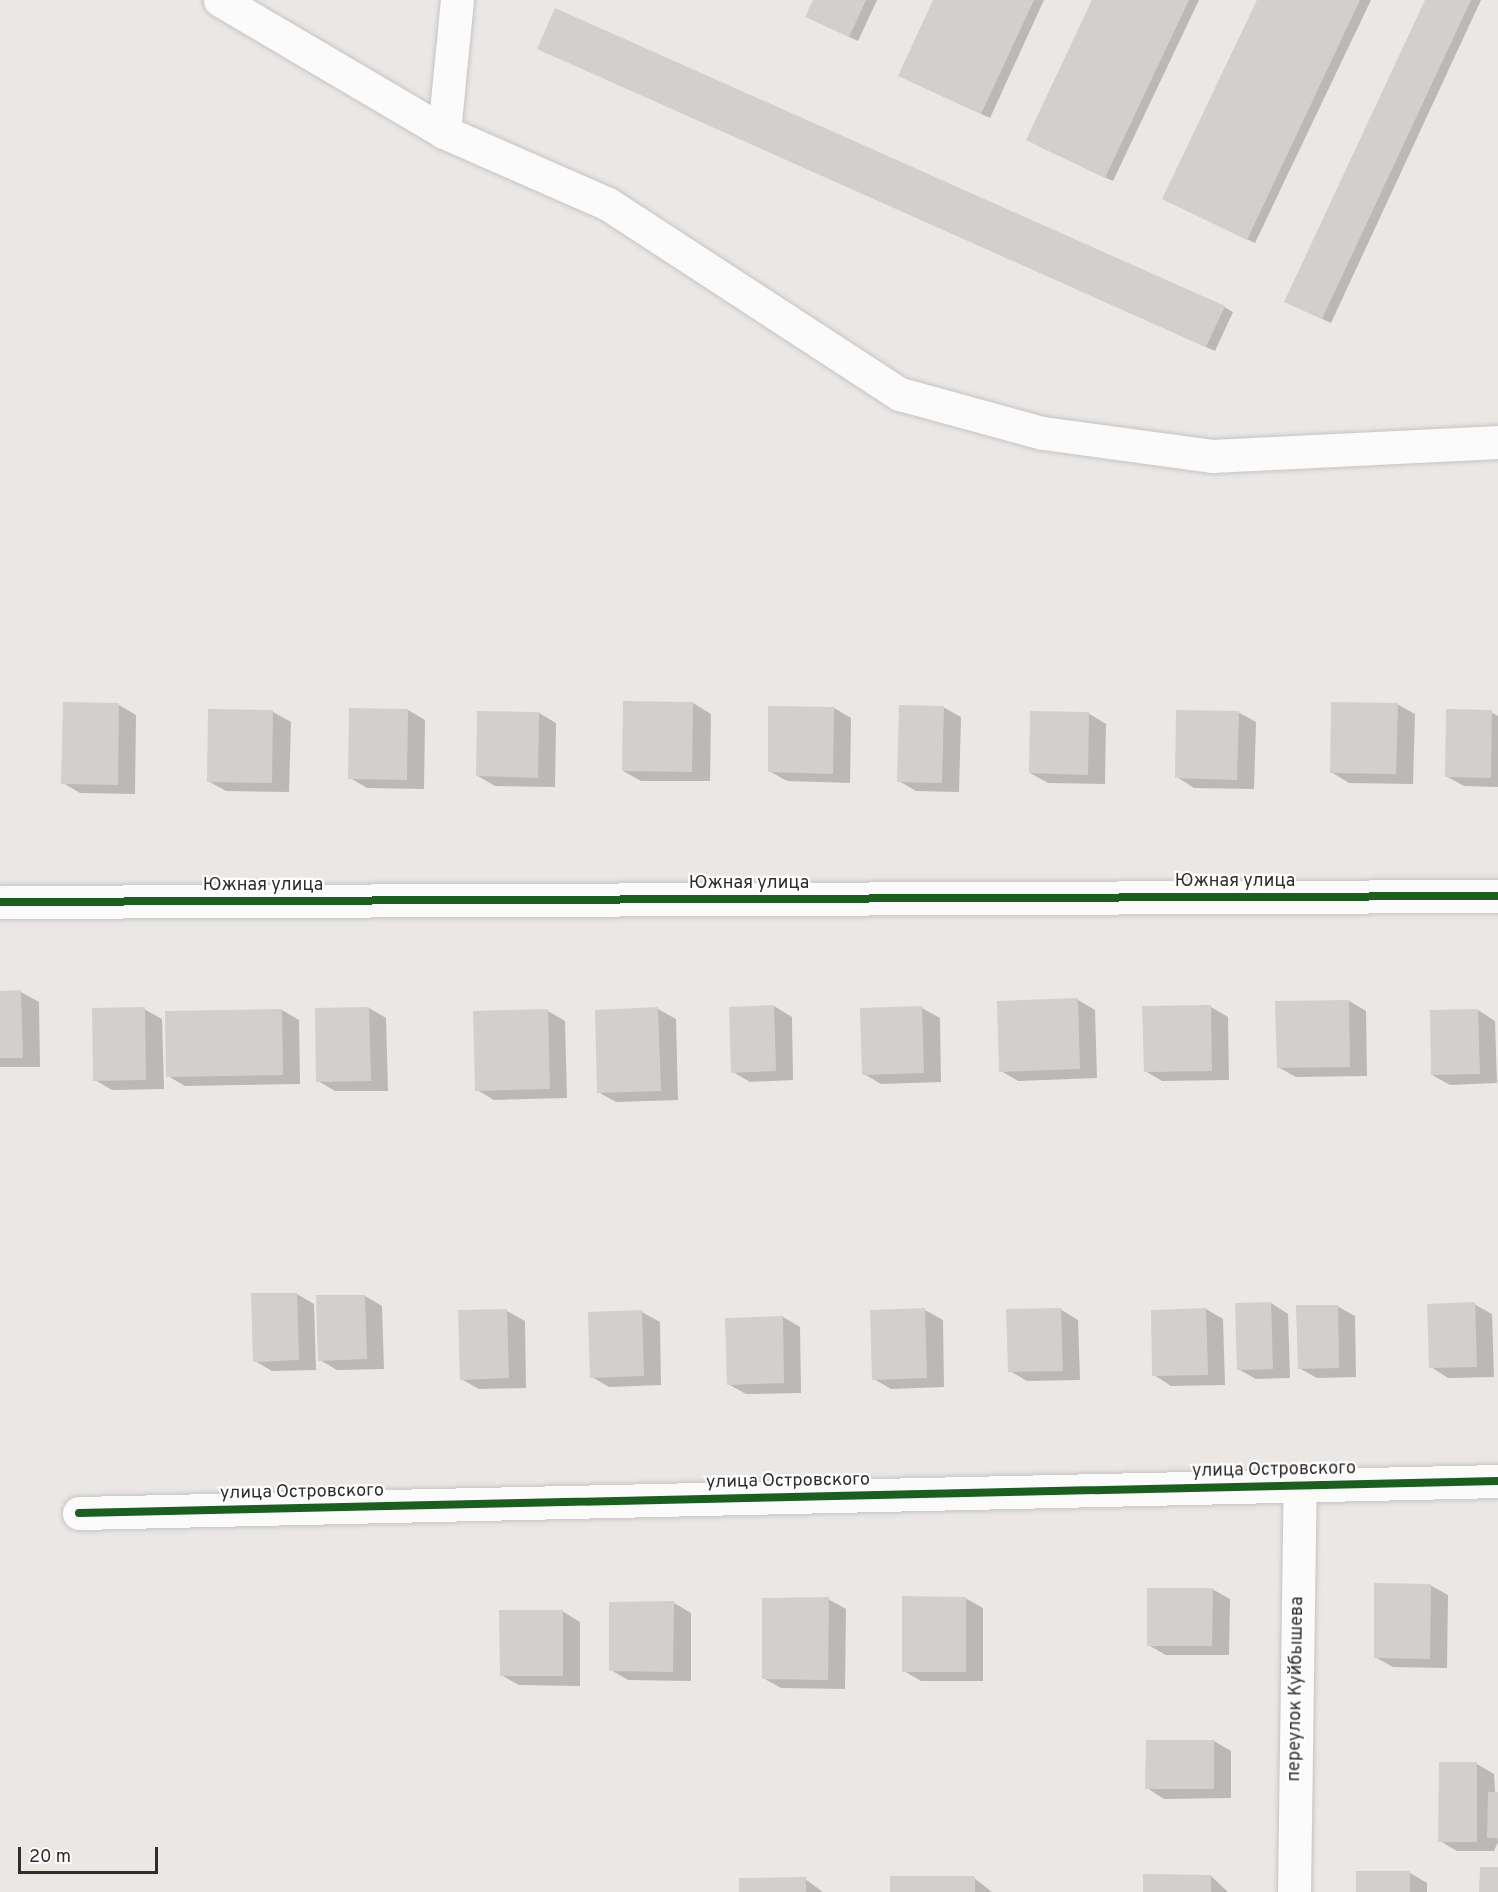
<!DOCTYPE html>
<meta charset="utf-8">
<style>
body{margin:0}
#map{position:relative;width:1498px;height:1892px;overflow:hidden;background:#eae7e5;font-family:Overpass,sans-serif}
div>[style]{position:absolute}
.shadow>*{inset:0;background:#0003}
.building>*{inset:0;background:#d2d0ce}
.roads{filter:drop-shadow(0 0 2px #c5c4c5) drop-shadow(0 0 2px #c5c4c5)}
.minor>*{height:33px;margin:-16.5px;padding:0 16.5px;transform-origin:16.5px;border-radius:16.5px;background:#fcfbfb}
.cycleway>*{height:8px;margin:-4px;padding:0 4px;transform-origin:4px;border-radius:4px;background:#1b5e20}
span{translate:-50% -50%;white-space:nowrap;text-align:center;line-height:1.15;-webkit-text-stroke:4.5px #fff;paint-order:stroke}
.street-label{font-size:18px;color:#2e2e2e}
.scale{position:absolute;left:18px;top:1847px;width:140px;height:27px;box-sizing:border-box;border:3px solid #2e2e2e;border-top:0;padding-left:8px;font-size:18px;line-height:21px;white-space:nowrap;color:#2e2e2e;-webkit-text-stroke:4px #fff;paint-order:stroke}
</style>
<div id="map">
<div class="shadow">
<div style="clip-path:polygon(815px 0,877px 0,858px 41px,815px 21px)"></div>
<div style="clip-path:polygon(934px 0,1044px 0,990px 118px,908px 80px)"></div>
<div style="clip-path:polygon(1094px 0,1199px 0,1113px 181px,1036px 145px)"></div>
<div style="clip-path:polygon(1258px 0,1371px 0,1255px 243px,1172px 203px)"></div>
<div style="clip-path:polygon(1427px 0,1481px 0,1331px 323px,1294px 306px)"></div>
<div style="clip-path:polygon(539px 49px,1224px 307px,1233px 312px,1215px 351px)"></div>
<div style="clip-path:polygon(625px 702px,693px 703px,711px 714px,710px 781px,641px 781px,623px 771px)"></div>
<div style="clip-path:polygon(1397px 704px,1415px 714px,1413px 784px,1349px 783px,1331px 772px)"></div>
<div style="clip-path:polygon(119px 705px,136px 715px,135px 794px,80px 793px,63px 783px)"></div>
<div style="clip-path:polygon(943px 707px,961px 717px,959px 792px,916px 791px,899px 781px)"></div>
<div style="clip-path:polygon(834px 708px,851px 718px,850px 783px,787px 781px,769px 771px)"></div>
<div style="clip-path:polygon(408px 710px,425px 720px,424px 789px,367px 788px,350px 778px)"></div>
<div style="clip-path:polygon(209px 711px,273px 712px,291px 722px,289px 792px,226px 791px,208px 781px)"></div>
<div style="clip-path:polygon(1238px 712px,1256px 722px,1254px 789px,1194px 788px,1177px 777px)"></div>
<div style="clip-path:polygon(1491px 712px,1498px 716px,1498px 787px,1464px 786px,1446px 776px)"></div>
<div style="clip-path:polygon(539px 713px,556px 723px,555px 787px,495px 786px,478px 776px)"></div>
<div style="clip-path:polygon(1088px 713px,1106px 724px,1105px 784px,1048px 783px,1030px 773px)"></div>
<div style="clip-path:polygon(0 992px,21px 992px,39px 1002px,40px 1067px,0 1067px)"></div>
<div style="clip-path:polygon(1078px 1000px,1095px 1010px,1097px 1078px,1018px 1081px,1001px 1071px)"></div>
<div style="clip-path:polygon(1349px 1001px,1366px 1011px,1367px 1076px,1296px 1077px,1278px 1067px)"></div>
<div style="clip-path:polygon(774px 1006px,792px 1017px,793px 1080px,750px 1082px,733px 1072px)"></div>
<div style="clip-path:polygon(1211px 1007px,1228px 1017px,1229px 1080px,1162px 1081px,1145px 1071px)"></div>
<div style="clip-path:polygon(369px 1008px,386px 1018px,388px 1091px,335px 1091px,318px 1081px)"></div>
<div style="clip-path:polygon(922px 1008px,940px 1018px,941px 1082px,881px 1084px,864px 1074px,862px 1009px)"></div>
<div style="clip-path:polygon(144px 1009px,162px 1019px,164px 1089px,112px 1090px,95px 1080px)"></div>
<div style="clip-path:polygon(658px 1009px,676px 1019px,678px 1100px,616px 1102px,598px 1092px)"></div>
<div style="clip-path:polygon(282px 1010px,299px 1020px,300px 1084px,185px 1086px,168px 1076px)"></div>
<div style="clip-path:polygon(1478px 1010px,1495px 1021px,1497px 1083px,1450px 1085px,1432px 1075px)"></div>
<div style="clip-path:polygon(548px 1011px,565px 1021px,567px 1098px,494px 1100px,477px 1090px)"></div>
<div style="clip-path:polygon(297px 1294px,314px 1304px,316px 1370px,272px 1371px,255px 1361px)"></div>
<div style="clip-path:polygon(365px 1296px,382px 1306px,384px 1369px,337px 1370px,320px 1360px)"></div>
<div style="clip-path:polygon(1271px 1303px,1288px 1314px,1290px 1378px,1256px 1379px,1238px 1369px)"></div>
<div style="clip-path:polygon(1474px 1304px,1492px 1314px,1494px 1377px,1448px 1378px,1431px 1367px)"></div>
<div style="clip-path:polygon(1337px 1306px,1355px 1316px,1356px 1377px,1317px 1378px,1299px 1368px)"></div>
<div style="clip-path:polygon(1060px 1309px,1078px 1320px,1080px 1380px,1027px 1381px,1010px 1371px)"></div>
<div style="clip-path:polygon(1206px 1309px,1223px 1319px,1225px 1385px,1171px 1386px,1154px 1375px)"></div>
<div style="clip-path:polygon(925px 1310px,943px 1320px,944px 1387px,891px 1389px,874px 1379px,872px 1311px)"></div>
<div style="clip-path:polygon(507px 1311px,525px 1321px,526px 1388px,479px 1389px,461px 1379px)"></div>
<div style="clip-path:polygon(642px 1312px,660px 1322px,661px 1385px,609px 1387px,592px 1377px)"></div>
<div style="clip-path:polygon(783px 1317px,800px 1327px,801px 1393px,746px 1394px,728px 1384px)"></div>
<div style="clip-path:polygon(1430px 1585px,1448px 1595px,1447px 1668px,1393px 1667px,1375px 1657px)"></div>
<div style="clip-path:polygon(1212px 1589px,1230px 1599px,1229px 1655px,1166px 1655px,1148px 1645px)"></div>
<div style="clip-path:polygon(965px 1598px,983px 1608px,983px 1681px,921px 1681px,904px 1671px)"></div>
<div style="clip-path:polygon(828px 1599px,846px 1609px,845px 1689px,781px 1688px,763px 1678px)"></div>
<div style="clip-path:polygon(674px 1603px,691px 1613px,691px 1681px,628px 1680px,611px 1670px)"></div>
<div style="clip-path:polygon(562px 1611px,580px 1622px,580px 1686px,519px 1685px,501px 1675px)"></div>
<div style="clip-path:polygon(1214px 1741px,1231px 1751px,1231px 1798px,1164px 1799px,1147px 1788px)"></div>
<div style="clip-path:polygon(1477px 1764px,1494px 1774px,1498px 1842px,1494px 1851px,1457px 1851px,1440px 1841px)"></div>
<div style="clip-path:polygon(1410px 1873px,1427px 1883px,1427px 1892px,1358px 1892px)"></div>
<div style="clip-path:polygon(1211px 1876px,1228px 1892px,1145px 1892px)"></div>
<div style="clip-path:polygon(974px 1878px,992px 1892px,892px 1892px)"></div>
<div style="clip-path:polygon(805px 1879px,823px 1892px,741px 1892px)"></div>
</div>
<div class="building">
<div style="clip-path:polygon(813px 0,866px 0,849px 37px,805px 17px)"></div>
<div style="clip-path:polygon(933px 0,1034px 0,981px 114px,898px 76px)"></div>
<div style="clip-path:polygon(1092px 0,1189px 0,1105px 178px,1026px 140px)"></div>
<div style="clip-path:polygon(1257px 0,1360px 0,1247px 240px,1162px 199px)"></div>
<div style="clip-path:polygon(1425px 0,1471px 0,1322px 319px,1284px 302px)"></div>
<div style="clip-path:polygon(555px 8px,1225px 306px,1206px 347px,537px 49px)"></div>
<div style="clip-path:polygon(623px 701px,693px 702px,692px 772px,622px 771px)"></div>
<div style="clip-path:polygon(63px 702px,119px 703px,118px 785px,61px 784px)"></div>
<div style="clip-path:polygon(1331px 702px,1398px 703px,1396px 774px,1330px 773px)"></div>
<div style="clip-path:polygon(899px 705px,944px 706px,942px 783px,897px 782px)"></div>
<div style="clip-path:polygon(768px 706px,834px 707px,833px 774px,768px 772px)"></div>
<div style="clip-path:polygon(349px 708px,408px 709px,407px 780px,348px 779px)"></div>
<div style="clip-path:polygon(208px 709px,273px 710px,272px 783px,207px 782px)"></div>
<div style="clip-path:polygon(1446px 709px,1492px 710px,1491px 778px,1445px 777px)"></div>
<div style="clip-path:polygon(1176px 710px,1239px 711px,1237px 780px,1175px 778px)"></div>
<div style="clip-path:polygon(477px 711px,539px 712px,538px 778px,476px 776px)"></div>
<div style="clip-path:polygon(1030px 711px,1089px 712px,1088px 775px,1029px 773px)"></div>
<div style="clip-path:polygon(21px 990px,23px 1058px,0 1058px,0 991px)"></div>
<div style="clip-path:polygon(1078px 998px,1080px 1069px,999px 1072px,997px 1001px)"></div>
<div style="clip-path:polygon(1349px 1000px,1350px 1067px,1277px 1068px,1275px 1001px)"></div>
<div style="clip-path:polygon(774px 1005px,776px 1071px,731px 1073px,729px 1007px)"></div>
<div style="clip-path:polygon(1211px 1005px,1212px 1071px,1144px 1072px,1142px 1006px)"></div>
<div style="clip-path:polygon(922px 1006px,924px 1073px,862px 1075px,860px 1008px)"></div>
<div style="clip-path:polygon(145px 1007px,146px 1080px,93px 1081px,92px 1008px)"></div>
<div style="clip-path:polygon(369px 1007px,371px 1081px,316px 1082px,315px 1008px)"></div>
<div style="clip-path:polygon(658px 1007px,661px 1091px,597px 1093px,595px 1010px)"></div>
<div style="clip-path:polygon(282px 1009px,283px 1075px,166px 1077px,165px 1011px)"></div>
<div style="clip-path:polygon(548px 1009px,550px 1089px,475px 1091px,473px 1011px)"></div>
<div style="clip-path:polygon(1478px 1009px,1480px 1074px,1431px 1075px,1430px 1010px)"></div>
<div style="clip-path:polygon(251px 1293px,297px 1293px,299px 1360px,253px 1362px)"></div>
<div style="clip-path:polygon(316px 1295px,365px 1295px,367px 1359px,318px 1361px)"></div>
<div style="clip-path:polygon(1271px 1302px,1273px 1369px,1237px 1370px,1235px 1303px)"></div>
<div style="clip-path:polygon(1475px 1302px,1477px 1367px,1429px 1368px,1427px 1304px)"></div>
<div style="clip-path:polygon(1296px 1305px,1338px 1305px,1339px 1368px,1298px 1369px)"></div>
<div style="clip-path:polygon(925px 1308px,927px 1378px,872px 1380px,870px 1310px)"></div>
<div style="clip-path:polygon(1061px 1308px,1063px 1371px,1008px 1372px,1006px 1309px)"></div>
<div style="clip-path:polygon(1206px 1308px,1208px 1375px,1152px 1376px,1151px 1310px)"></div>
<div style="clip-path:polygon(507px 1309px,509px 1378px,460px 1380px,458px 1310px)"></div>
<div style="clip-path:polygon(642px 1310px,644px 1376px,590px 1378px,588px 1312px)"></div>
<div style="clip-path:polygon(783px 1316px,784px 1383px,727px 1385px,725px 1318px)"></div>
<div style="clip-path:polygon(1374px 1583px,1431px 1584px,1430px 1659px,1374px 1658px)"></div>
<div style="clip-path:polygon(1147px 1588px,1213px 1588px,1212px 1646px,1147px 1646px)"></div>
<div style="clip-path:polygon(902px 1596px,966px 1597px,966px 1672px,902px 1672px)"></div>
<div style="clip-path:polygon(829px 1597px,828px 1680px,762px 1679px,762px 1598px)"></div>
<div style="clip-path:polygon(674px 1601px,673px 1672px,609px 1671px,609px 1602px)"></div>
<div style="clip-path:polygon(499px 1610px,563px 1610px,563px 1676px,500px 1676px)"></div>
<div style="clip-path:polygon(1146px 1740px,1214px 1740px,1214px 1789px,1145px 1789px)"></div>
<div style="clip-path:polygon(1439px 1762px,1477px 1762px,1477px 1842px,1438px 1842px)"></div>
<div style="clip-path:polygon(1488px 1792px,1498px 1792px,1498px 1838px,1487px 1838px)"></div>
<div style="clip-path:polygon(1480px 1867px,1498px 1867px,1498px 1892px,1479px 1892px)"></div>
<div style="clip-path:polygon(1356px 1871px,1410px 1871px,1410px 1892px,1356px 1892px)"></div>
<div style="clip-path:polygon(1143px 1874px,1211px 1875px,1211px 1892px,1143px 1892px)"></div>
<div style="clip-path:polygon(890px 1876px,975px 1876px,975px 1892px,890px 1892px)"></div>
<div style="clip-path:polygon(806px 1877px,806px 1892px,739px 1892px,739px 1878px)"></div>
</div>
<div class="roads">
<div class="minor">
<div style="left:220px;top:0;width:260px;rotate:30.5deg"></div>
<div style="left:444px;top:132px;width:179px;rotate:23.7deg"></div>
<div style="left:608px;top:204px;width:348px;rotate:33.1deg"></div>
<div style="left:900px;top:394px;width:148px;rotate:15.3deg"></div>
<div style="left:1043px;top:433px;width:172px;rotate:7.7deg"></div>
<div style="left:1213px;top:456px;width:285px;rotate:-2.8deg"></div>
<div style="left:444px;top:132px;width:133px;rotate:-84.4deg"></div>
<div style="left:0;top:902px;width:1498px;rotate:-0.23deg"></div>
<div style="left:79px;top:1513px;width:1419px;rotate:-1.29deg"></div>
<div style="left:1294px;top:1892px;width:407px;rotate:-89.2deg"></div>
</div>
</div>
<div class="cycleway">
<div style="left:0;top:902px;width:1498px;rotate:-0.23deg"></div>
<div style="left:79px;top:1513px;width:1419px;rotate:-1.29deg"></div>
</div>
<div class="street-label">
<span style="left:1235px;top:882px">Южная улица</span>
<span style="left:749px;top:884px">Южная улица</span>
<span style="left:263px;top:886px">Южная улица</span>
<span style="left:1274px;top:1471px;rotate:-1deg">улица Островского</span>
<span style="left:788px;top:1482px;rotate:-1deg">улица Островского</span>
<span style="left:302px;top:1493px;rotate:-1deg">улица Островского</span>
<span style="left:1297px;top:1689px;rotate:-89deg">переулок Куйбышева</span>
</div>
<div class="scale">20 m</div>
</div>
